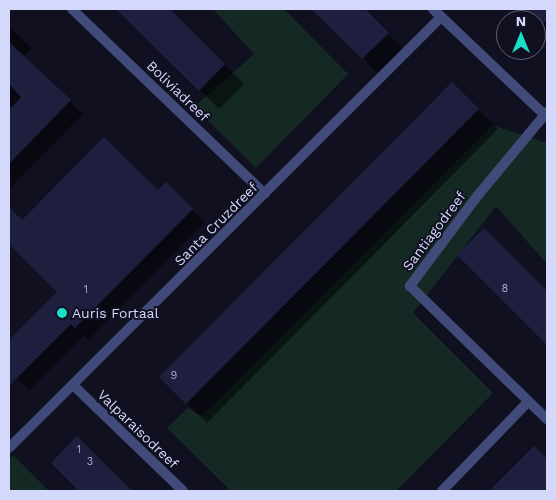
<!DOCTYPE html>
<style>
body{margin:0}
#map{position:relative;width:556px;height:500px;overflow:hidden;background:#101020;font-family:"Work Sans",sans-serif}
div>[style]{position:absolute}
.green>*{inset:0;background:#142923}
.shadow>*{inset:0;background:#0007}
.building>*{inset:0;background:#1e1f3e}
.minor>*{height:10px;margin:-5px;padding:0 5px;transform-origin:5px;border-radius:5px;background:#414b79}
.dots>*{width:14px;height:14px;translate:-50% -50%;box-sizing:border-box;border:2px solid #101020;border-radius:50%}
span{translate:-50% -50%;white-space:nowrap;text-align:center;line-height:1.15;-webkit-text-stroke:4px #101020;paint-order:stroke}
.number-label{font-size:11px;color:#a6aacb}
.number-label span{-webkit-text-stroke-width:0}
.street-label{font-size:14px;color:#d4d8fa}
.poi-label{font-size:14px;color:#d4d8fa}
.left{translate:0 -50%;text-align:left}
.frame{position:absolute;inset:0;border:10px solid #d4d8fa;pointer-events:none}
.north{position:absolute;left:496px;top:10px;width:50px;height:50px;box-sizing:border-box;background:#101020;border:1px solid #5e6077;border-radius:50%;rotate:0deg;font-size:14px;font-weight:700;line-height:20px;text-align:center;color:#d4d8fa}
.north::after{content:'';display:block;margin:auto;width:18px;height:22px;background:#1cddc6;clip-path:polygon(50% 0,100% 100%,50% 72%,0 100%)}
</style>
<div id="map">
<div class="green">
<div style="clip-path:polygon(213px 9px,284px 9px,348px 74px,256px 168px,194px 107px,254px 54px)"></div>
<div style="clip-path:polygon(492px 125px,547px 143px,547px 264px,496px 206px,413px 313px,493px 393px,396px 491px,231px 491px,167px 428px,188px 408px,201px 416px)"></div>
<div style="clip-path:polygon(14px 456px,49px 491px,9px 491px,9px 457px)"></div>
</div>
<div class="shadow">
<div style="clip-path:polygon(118px 9px,168px 9px,244px 84px,219px 109px)"></div>
<div style="clip-path:polygon(313px 9px,363px 9px,407px 53px,383px 78px)"></div>
<div style="clip-path:polygon(518px 9px,547px 9px,547px 38px,536px 27px,536px 20px,529px 20px)"></div>
<div style="clip-path:polygon(9px 26px,32px 49px,23px 57px,83px 114px,9px 189px)"></div>
<div style="clip-path:polygon(452px 83px,498px 129px,207px 423px,161px 377px)"></div>
<div style="clip-path:polygon(166px 184px,205px 222px,88px 340px,84px 335px,29px 391px,9px 371px,9px 342px,58px 292px,9px 242px,9px 209px,22px 222px,158px 192px)"></div>
<div style="clip-path:polygon(484px 229px,547px 292px,547px 343px,458px 255px)"></div>
<div style="clip-path:polygon(77px 438px,131px 491px,80px 491px,52px 463px)"></div>
<div style="clip-path:polygon(534px 447px,547px 461px,547px 491px,490px 491px)"></div>
</div>
<div class="building">
<div style="clip-path:polygon(116px 9px,170px 9px,225px 64px,199px 91px)"></div>
<div style="clip-path:polygon(311px 9px,365px 9px,389px 33px,362px 59px)"></div>
<div style="clip-path:polygon(516px 9px,547px 9px,547px 20px,537px 30px,536px 20px,528px 20px)"></div>
<div style="clip-path:polygon(9px 42px,71px 100px,9px 164px,9px 110px,21px 97px,9px 84px)"></div>
<div style="clip-path:polygon(452px 82px,479px 109px,186px 404px,159px 377px)"></div>
<div style="clip-path:polygon(104px 137px,158px 190px,166px 182px,193px 209px,75px 328px,71px 324px,9px 386px,9px 340px,57px 292px,9px 244px,9px 207px,22px 220px)"></div>
<div style="clip-path:polygon(484px 228px,547px 291px,547px 345px,457px 255px)"></div>
<div style="clip-path:polygon(77px 436px,111px 470px,133px 491px,79px 491px,51px 463px)"></div>
<div style="clip-path:polygon(534px 446px,547px 459px,547px 491px,489px 491px)"></div>
</div>
<div class="minor">
<div style="left:72px;top:9px;width:267px;rotate:43.8deg"></div>
<div style="left:433px;top:9px;width:157px;rotate:43.5deg"></div>
<div style="left:547px;top:112px;width:108px;rotate:129.7deg"></div>
<div style="left:478px;top:195px;width:114px;rotate:126.8deg"></div>
<div style="left:410px;top:286px;width:191px;rotate:44.2deg"></div>
<div style="left:74px;top:386px;width:151px;rotate:43.9deg"></div>
<div style="left:9px;top:448px;width:610px;rotate:-44.93deg"></div>
<div style="left:442px;top:491px;width:124px;rotate:-46deg"></div>
</div>
<div class="dots">
<div style="left:62px;top:313px;background:#1cddc6"></div>
</div>
<div class="number-label">
<span style="left:505px;top:289px">8</span>
<span style="left:86px;top:290px">1</span>
<span style="left:174px;top:376px">9</span>
<span style="left:79px;top:450px">1</span>
<span style="left:90px;top:462px">3</span>
</div>
<div class="street-label">
<span style="left:178px;top:91px;rotate:44deg">Boliviadreef</span>
<span style="left:216px;top:224px;rotate:-45deg">Santa Cruzdreef</span>
<span style="left:434px;top:231px;rotate:-53deg">Santiagodreef</span>
<span style="left:138px;top:429px;rotate:44deg">Valparaisodreef</span>
</div>
<div class="poi-label">
<span class="left" style="left:72px;top:313px">Auris Fortaal</span>
</div>
<div class="frame"></div>
<div class="north">N</div>
</div>
